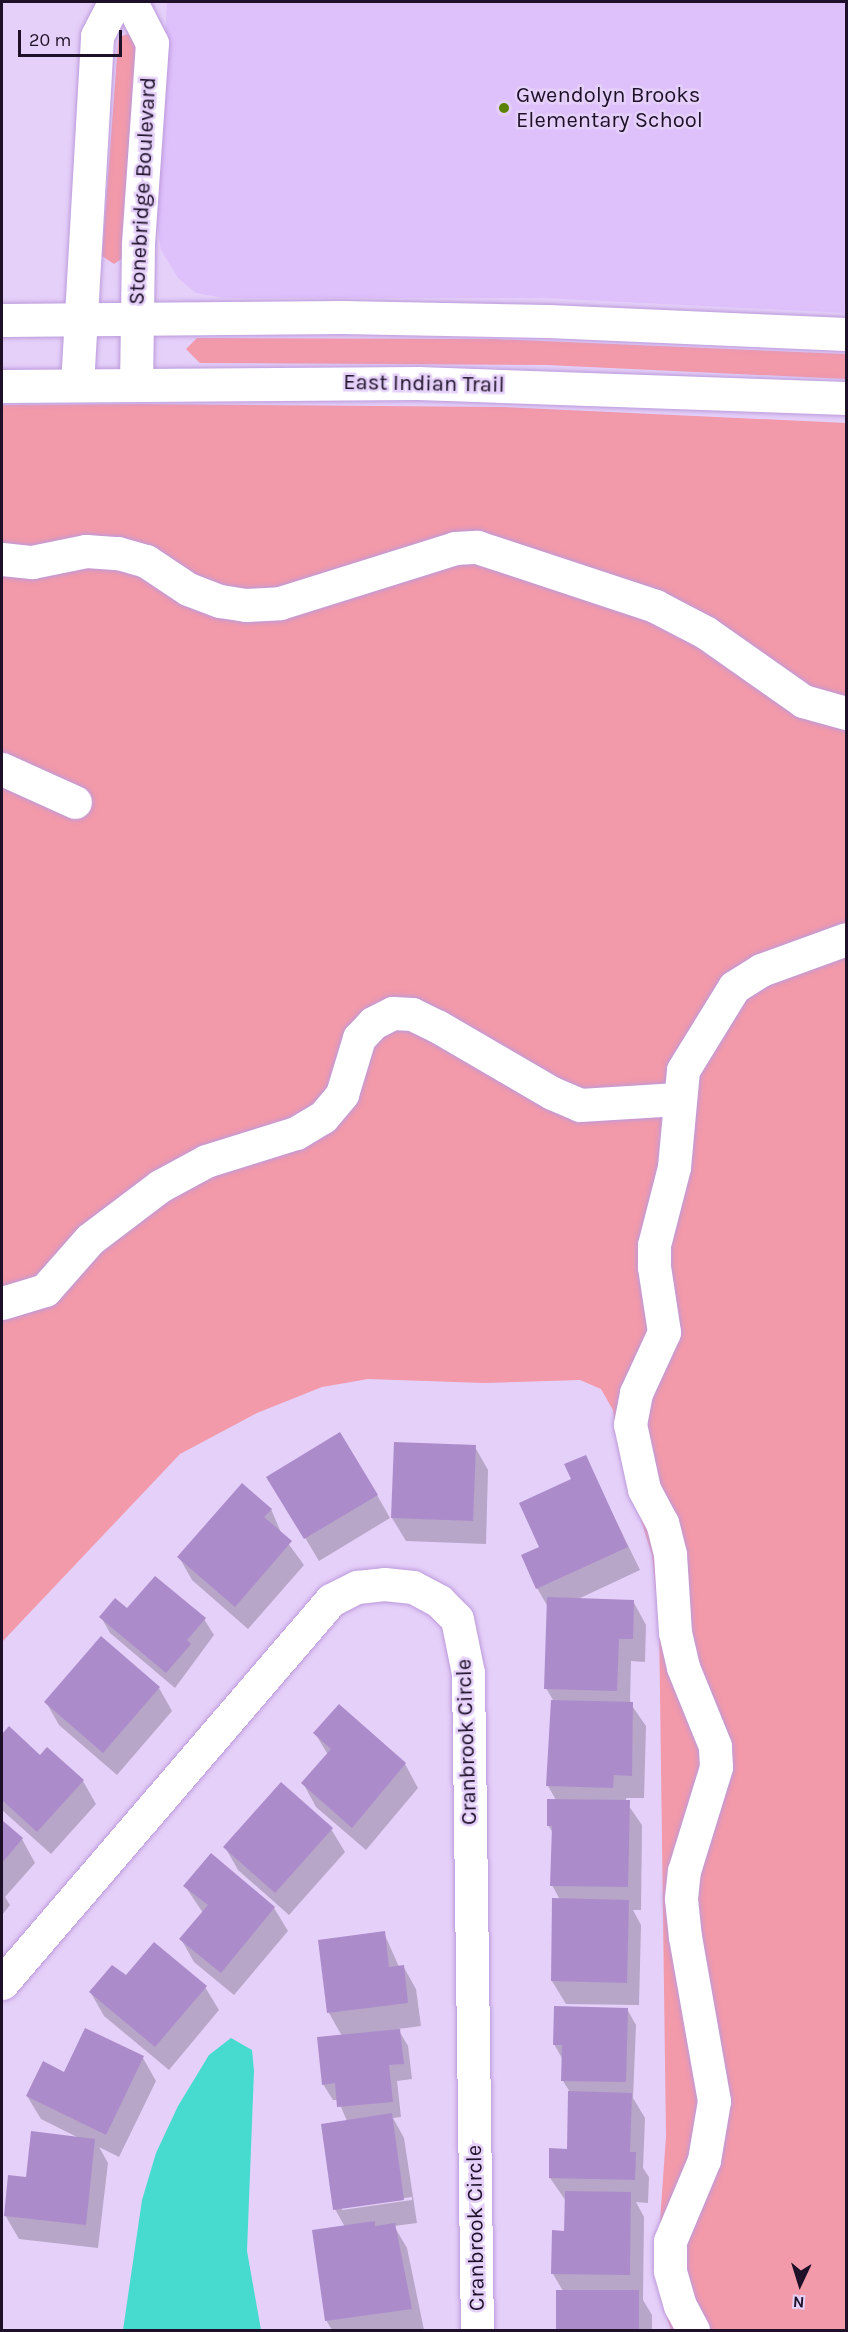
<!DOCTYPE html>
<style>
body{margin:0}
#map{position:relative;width:848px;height:2332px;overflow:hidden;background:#e5d0f9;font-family:Karla,sans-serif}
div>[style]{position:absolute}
.built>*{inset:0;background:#dec0fb}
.green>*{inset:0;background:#f299aa}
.water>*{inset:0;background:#47dacf}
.shadow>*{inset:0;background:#0003}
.building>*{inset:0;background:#ac8bcb}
.roads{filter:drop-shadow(0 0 2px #bc9adb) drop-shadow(0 0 2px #bc9adb)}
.minor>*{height:33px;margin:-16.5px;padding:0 16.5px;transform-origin:16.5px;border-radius:16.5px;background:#fff}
.major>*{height:33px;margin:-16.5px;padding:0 16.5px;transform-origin:16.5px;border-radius:16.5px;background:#fff}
.dots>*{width:16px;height:16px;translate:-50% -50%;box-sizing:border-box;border:3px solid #e5d0f9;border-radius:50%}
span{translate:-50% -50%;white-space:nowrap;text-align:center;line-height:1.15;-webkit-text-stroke:5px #e5d0f9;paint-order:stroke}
.poi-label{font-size:22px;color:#1d1028}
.left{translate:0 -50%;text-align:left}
.street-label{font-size:22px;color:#1d1028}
.frame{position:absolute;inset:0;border:3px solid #1d1028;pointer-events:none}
.north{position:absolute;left:770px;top:2254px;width:60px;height:60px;-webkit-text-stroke:4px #e5d0f9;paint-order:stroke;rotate:184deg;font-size:16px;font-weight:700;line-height:24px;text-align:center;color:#1d1028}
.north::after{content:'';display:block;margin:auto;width:21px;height:27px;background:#1d1028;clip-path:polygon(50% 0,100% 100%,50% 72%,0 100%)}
.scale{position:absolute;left:18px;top:30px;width:104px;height:27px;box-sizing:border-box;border:3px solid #1d1028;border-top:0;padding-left:8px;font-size:18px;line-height:21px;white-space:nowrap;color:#1d1028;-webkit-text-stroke:4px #e5d0f9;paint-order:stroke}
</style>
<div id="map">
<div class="built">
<div style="clip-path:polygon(167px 2px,846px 2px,846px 313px,543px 298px,224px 298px,196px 293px,178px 278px,161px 250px,155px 215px)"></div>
</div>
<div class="green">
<div style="clip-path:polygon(128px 34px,137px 40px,123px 258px,114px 264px,102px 256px,118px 44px,119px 37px)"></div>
<div style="clip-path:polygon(197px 338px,494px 339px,846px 354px,846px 379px,547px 365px,200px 363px,186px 349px)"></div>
<div style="clip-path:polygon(141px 404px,503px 407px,846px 423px,846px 2330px,671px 2330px,662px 2303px,658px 2250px,666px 2136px,659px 1619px,652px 1555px,618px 1447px,613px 1410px,601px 1389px,580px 1380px,484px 1383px,368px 1379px,322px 1387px,257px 1413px,180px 1454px,2px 1642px,2px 405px)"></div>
</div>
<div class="water">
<div style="clip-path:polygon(231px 2038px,252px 2050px,254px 2071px,247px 2251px,261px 2330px,123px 2330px,142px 2200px,156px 2153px,178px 2106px,209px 2055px)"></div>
</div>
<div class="shadow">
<div style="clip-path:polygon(475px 1447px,488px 1470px,486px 1544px,406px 1541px,392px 1518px)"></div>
<div style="clip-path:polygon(585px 1457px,640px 1570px,576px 1600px,633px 1601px,646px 1625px,645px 1662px,631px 1661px,630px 1703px,646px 1726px,644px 1798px,626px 1798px,626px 1802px,642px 1825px,641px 1910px,633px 1910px,641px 1925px,639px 2005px,566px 2004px,552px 1981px,560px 1900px,552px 1885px,553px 1833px,548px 1825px,556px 1800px,548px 1786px,553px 1700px,546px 1688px,548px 1607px,537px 1588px,541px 1548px)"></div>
<div style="clip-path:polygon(377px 1495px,390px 1518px,319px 1561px,282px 1499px)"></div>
<div style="clip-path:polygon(271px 1509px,282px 1535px,304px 1565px,248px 1629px,192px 1580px,179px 1557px)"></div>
<div style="clip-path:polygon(128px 1610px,204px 1619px,214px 1635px,175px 1688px,110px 1633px,101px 1617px)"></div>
<div style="clip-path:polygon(159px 1688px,172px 1711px,117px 1775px,59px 1725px,46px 1702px)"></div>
<div style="clip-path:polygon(9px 1728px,41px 1757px,48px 1749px,83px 1781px,96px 1804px,51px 1854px,2px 1810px,2px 1736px)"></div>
<div style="clip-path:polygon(315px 1733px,405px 1764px,418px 1788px,366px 1850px,316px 1807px,303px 1783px,328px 1755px)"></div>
<div style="clip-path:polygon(2px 1822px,22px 1839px,35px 1863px,5px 1897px,10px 1905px,2px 1915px)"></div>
<div style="clip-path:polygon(331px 1829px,345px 1852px,289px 1915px,238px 1870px,225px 1847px)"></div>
<div style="clip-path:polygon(211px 1855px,274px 1908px,288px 1931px,234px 1995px,194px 1962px,181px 1939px,203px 1913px,185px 1886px)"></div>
<div style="clip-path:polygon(evenodd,384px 1933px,399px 1967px,403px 1966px,416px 1989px,421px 2026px,398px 2029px,408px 2046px,412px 2079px,397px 2081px,401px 2117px,393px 2118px,404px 2138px,417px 2223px,394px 2226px,407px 2248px,424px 2330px,332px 2330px,326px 2320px,345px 2227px,335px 2209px,347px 2121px,338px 2100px,333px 2100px,323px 2084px,342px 2036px,329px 2013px,384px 1933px,412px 2197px,412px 2200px,342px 2210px,342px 2207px,412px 2197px)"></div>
<div style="clip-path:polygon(126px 1977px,205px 1987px,219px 2010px,169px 2070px,104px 2016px,91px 1993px)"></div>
<div style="clip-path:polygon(627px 2009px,636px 2025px,633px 2098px,645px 2118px,643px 2168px,649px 2177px,648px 2203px,636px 2202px,644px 2217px,643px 2300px,652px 2315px,652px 2330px,558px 2330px,558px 2291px,563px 2291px,553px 2274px,565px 2232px,566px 2201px,550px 2178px,568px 2150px,570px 2092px,563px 2081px,563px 2060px,554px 2044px)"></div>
<div style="clip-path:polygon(143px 2058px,156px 2081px,119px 2157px,99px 2147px,108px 2163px,98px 2248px,19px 2239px,5px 2215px,27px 2179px,79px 2138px,41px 2119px,27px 2096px,65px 2074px)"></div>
</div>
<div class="building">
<div style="clip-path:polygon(340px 1432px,378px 1495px,304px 1539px,266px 1477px)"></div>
<div style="clip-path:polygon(394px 1442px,476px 1445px,473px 1521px,391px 1518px)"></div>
<div style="clip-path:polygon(586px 1455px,628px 1547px,536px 1589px,521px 1555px,539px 1547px,519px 1503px,571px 1479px,564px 1464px)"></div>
<div style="clip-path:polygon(242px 1483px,272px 1509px,264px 1517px,292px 1541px,235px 1607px,177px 1557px)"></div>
<div style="clip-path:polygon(155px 1576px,206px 1618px,187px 1640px,191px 1644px,166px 1673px,99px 1617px,115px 1598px,127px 1608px)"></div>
<div style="clip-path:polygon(547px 1597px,634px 1600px,633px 1639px,619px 1639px,617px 1691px,544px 1689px)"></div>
<div style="clip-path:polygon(101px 1636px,160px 1687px,103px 1753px,44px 1702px)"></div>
<div style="clip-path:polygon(551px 1700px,633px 1702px,632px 1776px,614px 1775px,613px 1788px,546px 1786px)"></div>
<div style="clip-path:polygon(339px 1704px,406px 1763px,352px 1828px,301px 1783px,331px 1749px,313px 1733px)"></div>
<div style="clip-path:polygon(9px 1726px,40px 1755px,47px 1747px,84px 1780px,37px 1832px,2px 1800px,2px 1734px)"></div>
<div style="clip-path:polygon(281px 1782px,333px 1828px,275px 1893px,223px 1847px)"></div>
<div style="clip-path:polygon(547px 1799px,630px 1800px,628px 1887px,550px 1886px,552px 1826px,547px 1826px)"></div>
<div style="clip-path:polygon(2px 1820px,23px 1838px,2px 1863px)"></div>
<div style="clip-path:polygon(211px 1853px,275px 1907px,221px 1973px,179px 1939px,208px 1905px,183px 1886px)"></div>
<div style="clip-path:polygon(552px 1898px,629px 1900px,627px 1983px,551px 1981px)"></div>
<div style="clip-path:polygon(385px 1931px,389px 1967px,404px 1965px,408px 2003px,327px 2013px,318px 1940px)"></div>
<div style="clip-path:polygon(154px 1942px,207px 1986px,155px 2047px,89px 1992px,112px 1965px,126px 1975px)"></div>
<div style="clip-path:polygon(554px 2006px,628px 2008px,626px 2082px,561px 2081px,562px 2045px,553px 2045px)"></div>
<div style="clip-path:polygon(85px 2028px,144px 2056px,106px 2135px,26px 2096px,43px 2061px,64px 2072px)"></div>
<div style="clip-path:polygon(400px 2029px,404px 2064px,389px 2065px,393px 2102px,337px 2107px,335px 2083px,322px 2085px,317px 2037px)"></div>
<div style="clip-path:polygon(568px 2091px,632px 2093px,630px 2152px,636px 2152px,635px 2180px,549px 2178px,549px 2148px,567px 2149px)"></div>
<div style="clip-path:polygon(392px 2113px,404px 2200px,333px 2210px,321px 2124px)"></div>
<div style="clip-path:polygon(31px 2131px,95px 2139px,86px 2225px,4px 2216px,8px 2175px,26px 2177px)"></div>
<div style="clip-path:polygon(565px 2191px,631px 2192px,630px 2275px,551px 2274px,552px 2230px,564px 2231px)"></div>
<div style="clip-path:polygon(375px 2221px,375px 2226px,395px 2223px,412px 2309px,325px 2321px,312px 2230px)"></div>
<div style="clip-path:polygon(556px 2290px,639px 2290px,639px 2330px,556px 2330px)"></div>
</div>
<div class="roads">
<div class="minor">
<div style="left:131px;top:2px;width:46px;rotate:62.9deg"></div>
<div style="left:152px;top:43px;width:202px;rotate:94deg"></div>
<div style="left:138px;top:245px;width:140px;rotate:90.8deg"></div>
<div style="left:77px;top:385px;width:350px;rotate:-86.7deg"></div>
<div style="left:97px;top:36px;width:38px;rotate:-63deg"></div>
<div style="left:2px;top:559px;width:30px;rotate:6deg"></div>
<div style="left:32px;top:562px;width:55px;rotate:-11.5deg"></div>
<div style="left:86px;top:551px;width:32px;rotate:4deg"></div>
<div style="left:118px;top:553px;width:29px;rotate:16deg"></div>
<div style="left:146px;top:561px;width:50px;rotate:33.7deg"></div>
<div style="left:188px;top:589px;width:34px;rotate:21deg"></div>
<div style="left:220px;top:601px;width:26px;rotate:9deg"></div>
<div style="left:246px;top:605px;width:34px;rotate:-3deg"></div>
<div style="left:280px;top:603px;width:183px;rotate:-17.4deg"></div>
<div style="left:455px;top:548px;width:22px;rotate:-3deg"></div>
<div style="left:477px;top:547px;width:188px;rotate:18.3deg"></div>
<div style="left:655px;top:606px;width:56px;rotate:27.5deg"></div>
<div style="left:705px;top:632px;width:120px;rotate:35.1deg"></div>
<div style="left:803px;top:701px;width:45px;rotate:15.6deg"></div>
<div style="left:2px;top:769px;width:80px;rotate:24.3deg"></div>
<div style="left:2px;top:1303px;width:45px;rotate:-16.8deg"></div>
<div style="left:45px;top:1290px;width:68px;rotate:-48.6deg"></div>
<div style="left:90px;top:1239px;width:88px;rotate:-37.1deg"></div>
<div style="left:160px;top:1186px;width:52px;rotate:-28.5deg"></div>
<div style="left:206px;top:1161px;width:94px;rotate:-17.3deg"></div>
<div style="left:296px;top:1133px;width:31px;rotate:-31deg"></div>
<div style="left:323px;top:1117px;width:30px;rotate:-50deg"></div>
<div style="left:342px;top:1094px;width:59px;rotate:-73.1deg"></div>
<div style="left:359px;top:1038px;width:21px;rotate:-47deg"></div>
<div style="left:373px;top:1023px;width:22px;rotate:-27deg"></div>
<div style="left:393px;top:1013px;width:19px;rotate:3deg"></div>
<div style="left:412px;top:1014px;width:28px;rotate:26deg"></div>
<div style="left:437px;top:1026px;width:133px;rotate:30.2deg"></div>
<div style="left:552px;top:1093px;width:30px;rotate:23deg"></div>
<div style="left:580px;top:1105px;width:98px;rotate:-3.5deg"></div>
<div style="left:2px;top:1983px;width:505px;rotate:-49.34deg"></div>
<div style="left:331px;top:1600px;width:29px;rotate:-27deg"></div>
<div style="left:357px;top:1587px;width:27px;rotate:-6deg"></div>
<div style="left:384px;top:1584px;width:29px;rotate:6deg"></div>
<div style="left:413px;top:1587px;width:30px;rotate:28deg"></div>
<div style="left:439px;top:1601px;width:25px;rotate:45deg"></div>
<div style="left:457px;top:1619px;width:55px;rotate:78.5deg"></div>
<div style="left:468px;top:1673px;width:657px;rotate:89.22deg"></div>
<div style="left:693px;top:2330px;width:27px;rotate:-118deg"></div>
<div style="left:680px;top:2306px;width:37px;rotate:-106deg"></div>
<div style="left:670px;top:2270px;width:29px;rotate:-90deg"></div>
<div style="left:670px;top:2241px;width:88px;rotate:-67.2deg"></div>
<div style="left:704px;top:2160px;width:60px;rotate:-80.4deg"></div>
<div style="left:714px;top:2101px;width:167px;rotate:-100deg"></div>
<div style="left:685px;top:1937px;width:39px;rotate:-96deg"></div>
<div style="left:681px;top:1898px;width:27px;rotate:-84deg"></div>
<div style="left:684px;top:1871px;width:109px;rotate:-72.9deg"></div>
<div style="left:716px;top:1767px;width:21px;rotate:-93deg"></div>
<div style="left:715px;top:1746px;width:85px;rotate:-112.1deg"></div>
<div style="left:683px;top:1667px;width:36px;rotate:-103deg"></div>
<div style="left:675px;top:1632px;width:78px;rotate:-93.7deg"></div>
<div style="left:670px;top:1554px;width:32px;rotate:-104deg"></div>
<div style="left:662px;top:1523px;width:38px;rotate:-118deg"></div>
<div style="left:644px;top:1489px;width:66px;rotate:-102.2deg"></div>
<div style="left:630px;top:1424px;width:32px;rotate:-79deg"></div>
<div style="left:636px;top:1393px;width:67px;rotate:-65.3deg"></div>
<div style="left:664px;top:1332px;width:66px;rotate:-98.7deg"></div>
<div style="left:654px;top:1267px;width:22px;rotate:-90deg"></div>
<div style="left:654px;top:1245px;width:81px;rotate:-75.6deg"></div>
<div style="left:674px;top:1167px;width:97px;rotate:-84.7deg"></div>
<div style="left:683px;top:1070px;width:97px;rotate:-58.4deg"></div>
<div style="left:734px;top:987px;width:32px;rotate:-32deg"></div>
<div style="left:761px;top:970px;width:90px;rotate:-20deg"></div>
</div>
<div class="major">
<div style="left:2px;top:320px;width:340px;rotate:-0.5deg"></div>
<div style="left:342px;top:317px;width:206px;rotate:1.1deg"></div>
<div style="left:548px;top:321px;width:298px;rotate:2.5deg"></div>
<div style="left:2px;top:386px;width:416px;rotate:-0.4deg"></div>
<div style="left:418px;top:383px;width:428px;rotate:2deg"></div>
</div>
</div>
<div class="dots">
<div style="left:504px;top:108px;background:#5b8204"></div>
</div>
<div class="poi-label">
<span class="left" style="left:516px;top:108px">Gwendolyn Brooks<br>Elementary School</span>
</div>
<div class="street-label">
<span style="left:143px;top:191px;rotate:-87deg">Stonebridge Boulevard</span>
<span style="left:424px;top:384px;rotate:1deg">East Indian Trail</span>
<span style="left:467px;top:1742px;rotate:-92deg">Cranbrook Circle</span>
<span style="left:476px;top:2228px;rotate:-91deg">Cranbrook Circle</span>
</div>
<div class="frame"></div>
<div class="north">N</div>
<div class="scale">20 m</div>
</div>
